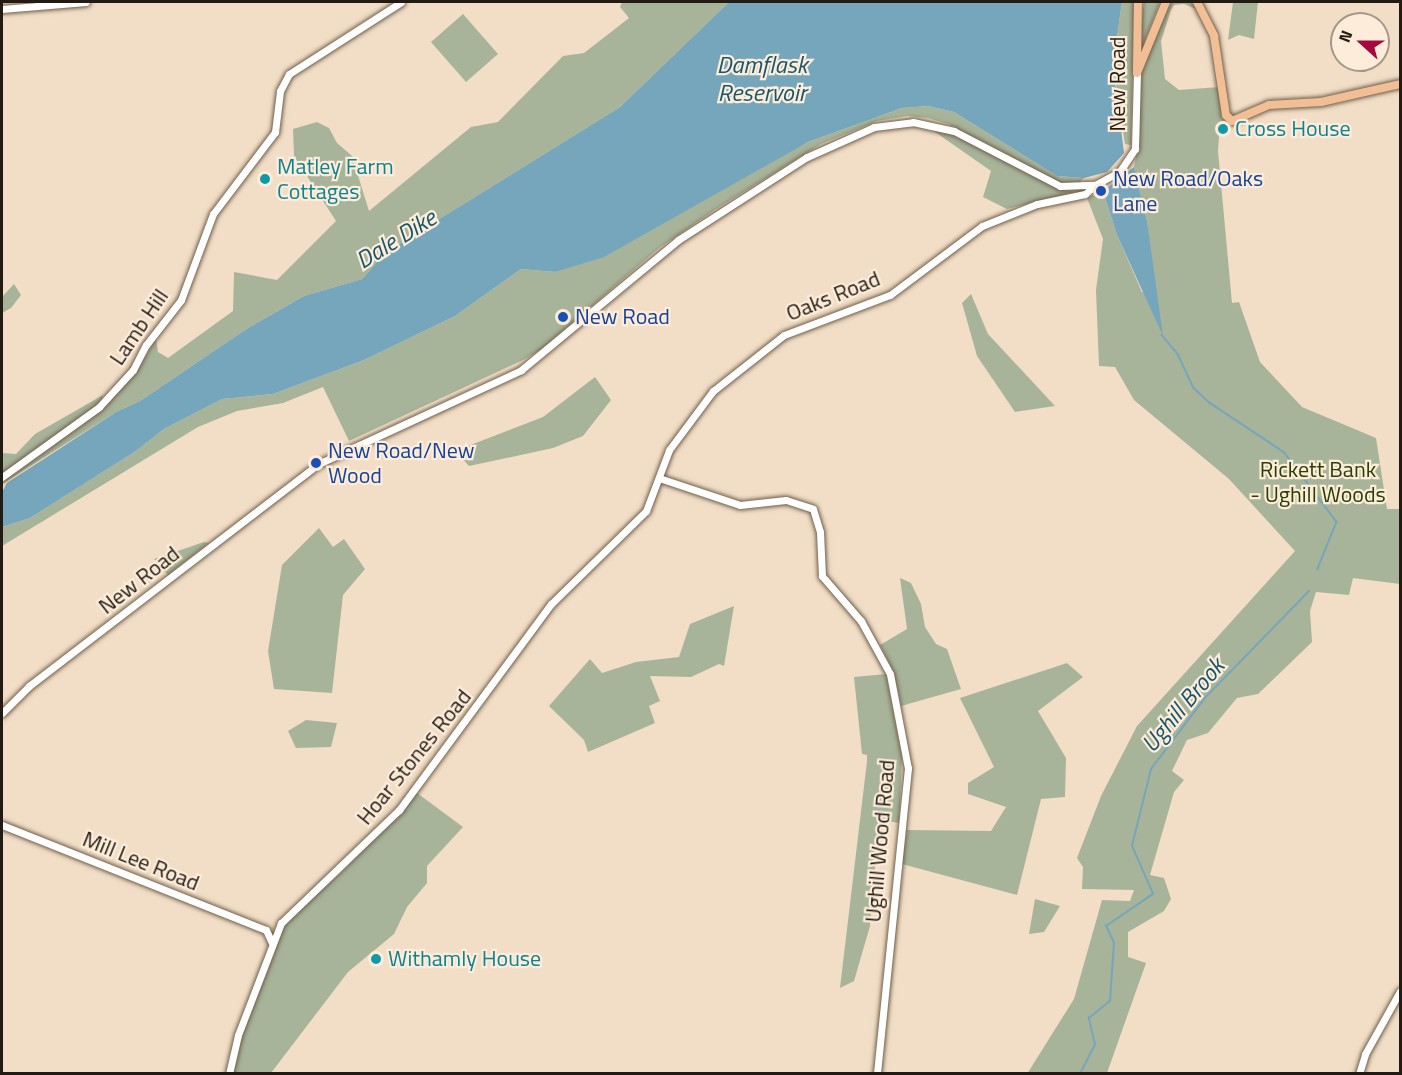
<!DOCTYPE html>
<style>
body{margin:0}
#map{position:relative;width:1402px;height:1075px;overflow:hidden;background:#f2dec7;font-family:"Titillium Web",sans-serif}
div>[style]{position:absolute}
.green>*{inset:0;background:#a7b49a}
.water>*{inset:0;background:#76a6bb}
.stream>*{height:1.5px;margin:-0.75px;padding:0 0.75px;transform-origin:0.75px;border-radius:0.75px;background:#76a6bb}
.roads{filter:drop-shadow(0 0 2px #705f4a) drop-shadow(0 0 2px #705f4a)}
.minor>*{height:7px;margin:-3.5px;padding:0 3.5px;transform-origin:3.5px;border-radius:3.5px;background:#fff}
.major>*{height:8px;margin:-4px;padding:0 4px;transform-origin:4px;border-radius:4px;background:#f2be95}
.dots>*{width:16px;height:16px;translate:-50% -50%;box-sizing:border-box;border:3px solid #fcecd9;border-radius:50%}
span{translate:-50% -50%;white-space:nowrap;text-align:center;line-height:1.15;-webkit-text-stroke:4.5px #fcecd9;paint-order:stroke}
.street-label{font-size:22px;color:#221b13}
.culture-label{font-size:22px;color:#0d838f}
.left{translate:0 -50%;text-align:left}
.transit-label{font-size:22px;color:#164399}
.park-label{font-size:22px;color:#284103}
.water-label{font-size:24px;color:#16566c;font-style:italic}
.frame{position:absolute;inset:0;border:3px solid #221b13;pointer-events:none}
.north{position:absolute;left:1330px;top:12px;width:60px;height:60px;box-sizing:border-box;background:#fcecd9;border:2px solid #a5988a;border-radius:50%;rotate:291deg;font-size:16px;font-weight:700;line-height:24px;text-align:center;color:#221b13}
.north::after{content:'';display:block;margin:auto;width:21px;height:27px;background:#a4093f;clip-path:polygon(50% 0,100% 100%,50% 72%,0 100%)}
</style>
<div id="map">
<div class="green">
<div style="clip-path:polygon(622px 2px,729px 2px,620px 107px,386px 252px,362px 279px,304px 296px,248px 328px,140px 401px,116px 412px,2px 484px,2px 480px,101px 409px,136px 372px,156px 339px,158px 352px,168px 358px,233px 311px,234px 272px,277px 280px,336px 221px,294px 156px,293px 129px,317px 122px,329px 128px,337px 143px,352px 156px,369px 211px,471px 127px,498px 122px,563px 56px,584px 53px,629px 18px,620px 7px)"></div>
<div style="clip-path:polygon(1122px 2px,1134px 2px,1131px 145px,1125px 144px,1113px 65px)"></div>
<div style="clip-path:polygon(1144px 2px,1160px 2px,1138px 58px,1141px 25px)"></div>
<div style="clip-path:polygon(1171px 2px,1191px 2px,1200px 11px,1184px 4px,1174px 5px,1171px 10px,1161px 41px,1165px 79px,1179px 90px,1219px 87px,1224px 121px,1220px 122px,1218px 151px,1232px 303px,1239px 302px,1260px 362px,1302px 407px,1376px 438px,1387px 509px,1400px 509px,1400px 584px,1353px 578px,1349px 595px,1316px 592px,1310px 611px,1312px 642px,1258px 694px,1237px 698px,1208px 733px,1187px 740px,1172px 771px,1184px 780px,1174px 792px,1150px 875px,1164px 878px,1171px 899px,1164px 911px,1128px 932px,1128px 957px,1146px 963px,1107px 1073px,1027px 1074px,1074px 999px,1102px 900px,1130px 901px,1134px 890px,1082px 889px,1083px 867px,1077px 858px,1101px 796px,1137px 726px,1295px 551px,1229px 479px,1134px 400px,1115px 367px,1099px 366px,1096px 290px,1103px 239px,1087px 198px,1103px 191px,1117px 235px,1142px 292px,1155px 294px,1147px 221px,1134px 167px,1140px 137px,1140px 74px)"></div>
<div style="clip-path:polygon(1233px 2px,1258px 2px,1254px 39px,1239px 35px,1228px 40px)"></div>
<div style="clip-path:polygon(463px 14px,498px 54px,466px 82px,431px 42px)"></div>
<div style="clip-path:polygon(928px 106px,954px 112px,1057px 176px,1084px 178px,1078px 184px,1060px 183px,948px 124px,928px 118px,907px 116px,877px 121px,821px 144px,716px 209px,659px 248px,542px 349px,523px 360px,349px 441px,323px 387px,283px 403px,237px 411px,198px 427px,2px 546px,2px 527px,30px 518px,136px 451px,164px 429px,222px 399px,273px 394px,364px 360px,455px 316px,521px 269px,555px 272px,808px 142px,902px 108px)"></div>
<div style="clip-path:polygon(928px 127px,950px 133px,1059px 189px,1074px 192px,1007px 209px,983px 197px,991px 171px)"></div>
<div style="clip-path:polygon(14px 284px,21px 295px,11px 308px,2px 313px,2px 297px)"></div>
<div style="clip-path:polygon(971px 294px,988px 334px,1055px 406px,1015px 412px,977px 356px,962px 303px)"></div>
<div style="clip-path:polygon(595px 377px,611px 400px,583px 436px,553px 448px,469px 466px,455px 451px,543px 417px)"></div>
<div style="clip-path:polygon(103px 395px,101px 402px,2px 475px,2px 453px,16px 454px,35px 434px)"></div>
<div style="clip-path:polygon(319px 528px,333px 547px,344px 539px,365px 569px,343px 595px,332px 693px,274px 689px,268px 651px,282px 565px)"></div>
<div style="clip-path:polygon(204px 542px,209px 543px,168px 575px,154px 559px)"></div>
<div style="clip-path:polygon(900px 578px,911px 583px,921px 604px,925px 627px,936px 644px,947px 649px,961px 689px,901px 706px,894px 673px,880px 645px,907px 629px)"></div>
<div style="clip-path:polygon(734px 606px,724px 666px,719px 664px,691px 677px,650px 676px,660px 701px,649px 706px,655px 723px,588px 752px,584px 740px,549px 706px,590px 659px,602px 673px,636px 662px,679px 657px,690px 624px)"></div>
<div style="clip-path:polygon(1067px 663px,1083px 677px,1038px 711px,1066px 758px,1065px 797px,1041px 799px,1017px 895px,902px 864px,907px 830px,991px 831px,1006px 807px,968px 794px,968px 783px,994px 767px,960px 698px)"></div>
<div style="clip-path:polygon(886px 674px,902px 756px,899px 823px,879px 820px,870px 926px,854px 981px,840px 988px,867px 761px,867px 755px,862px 754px,854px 677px)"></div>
<div style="clip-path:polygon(306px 720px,337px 723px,331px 747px,296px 748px,288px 731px)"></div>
<div style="clip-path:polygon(417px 793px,463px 827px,427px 866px,427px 883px,407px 907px,394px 934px,348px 972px,271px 1073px,232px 1074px,237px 1049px,286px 922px,343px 871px)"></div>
<div style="clip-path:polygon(1035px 899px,1060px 906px,1044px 932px,1029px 934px)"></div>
</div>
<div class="water">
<div style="clip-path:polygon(729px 2px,1122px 2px,1113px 65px,1124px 153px,1107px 172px,1084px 178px,1057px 176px,954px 112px,928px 106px,902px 108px,808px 142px,604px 257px,555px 272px,521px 269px,455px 316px,364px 360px,273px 394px,222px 399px,164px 429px,136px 451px,30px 518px,2px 527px,2px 492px,7px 483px,116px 412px,140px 401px,248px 328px,304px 296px,362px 279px,386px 252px,620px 107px)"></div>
<div style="clip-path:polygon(1134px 167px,1147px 221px,1163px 336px,1117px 235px,1103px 191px)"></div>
</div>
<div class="stream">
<div style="left:1162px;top:335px;width:25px;rotate:50deg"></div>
<div style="left:1178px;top:354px;width:38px;rotate:65deg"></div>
<div style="left:1194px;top:388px;width:22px;rotate:43deg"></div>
<div style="left:1210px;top:403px;width:89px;rotate:33.5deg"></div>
<div style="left:1284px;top:452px;width:88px;rotate:52.9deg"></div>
<div style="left:1337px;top:522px;width:51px;rotate:112deg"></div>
<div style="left:1080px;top:1074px;width:33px;rotate:-63deg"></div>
<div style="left:1095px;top:1045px;width:28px;rotate:-103deg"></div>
<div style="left:1089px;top:1018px;width:27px;rotate:-39deg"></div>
<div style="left:1110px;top:1001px;width:58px;rotate:-86.1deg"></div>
<div style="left:1114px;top:943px;width:19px;rotate:-115deg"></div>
<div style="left:1106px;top:926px;width:57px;rotate:-34.2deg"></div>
<div style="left:1153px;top:894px;width:52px;rotate:-113.6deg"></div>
<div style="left:1132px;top:846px;width:79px;rotate:-76.1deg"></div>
<div style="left:1151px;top:769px;width:89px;rotate:-52.7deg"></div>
<div style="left:1205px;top:698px;width:149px;rotate:-45.8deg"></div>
</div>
<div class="roads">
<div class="minor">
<div style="left:2px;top:9px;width:84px;rotate:-4.8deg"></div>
<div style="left:2px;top:477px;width:120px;rotate:-35.8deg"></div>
<div style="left:99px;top:407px;width:50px;rotate:-47.4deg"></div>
<div style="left:133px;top:370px;width:28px;rotate:-63deg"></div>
<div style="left:146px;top:345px;width:57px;rotate:-52.1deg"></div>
<div style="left:181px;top:300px;width:92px;rotate:-69.6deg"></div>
<div style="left:213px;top:214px;width:103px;rotate:-52.9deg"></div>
<div style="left:275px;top:132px;width:41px;rotate:-83deg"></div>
<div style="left:280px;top:91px;width:19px;rotate:-62deg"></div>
<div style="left:289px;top:74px;width:133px;rotate:-32.7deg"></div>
<div style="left:659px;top:478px;width:85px;rotate:18.4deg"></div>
<div style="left:740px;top:505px;width:46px;rotate:-6.2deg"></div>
<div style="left:786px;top:500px;width:28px;rotate:18deg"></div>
<div style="left:813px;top:509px;width:24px;rotate:73deg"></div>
<div style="left:820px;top:532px;width:44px;rotate:87.4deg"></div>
<div style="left:822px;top:576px;width:60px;rotate:49.1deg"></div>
<div style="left:861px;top:621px;width:60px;rotate:61.3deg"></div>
<div style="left:890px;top:674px;width:96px;rotate:79.2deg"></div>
<div style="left:908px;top:768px;width:308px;rotate:95.8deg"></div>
<div style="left:2px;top:713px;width:38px;rotate:-45deg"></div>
<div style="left:29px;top:686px;width:364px;rotate:-37.5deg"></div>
<div style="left:318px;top:464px;width:224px;rotate:-24.8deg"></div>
<div style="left:521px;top:370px;width:204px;rotate:-39.6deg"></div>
<div style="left:678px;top:240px;width:153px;rotate:-32.8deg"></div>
<div style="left:807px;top:157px;width:73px;rotate:-24.1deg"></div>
<div style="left:874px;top:127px;width:39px;rotate:-7deg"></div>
<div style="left:913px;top:122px;width:42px;rotate:12.4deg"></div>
<div style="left:954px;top:131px;width:119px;rotate:27.4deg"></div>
<div style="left:1060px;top:186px;width:35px;rotate:-2deg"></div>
<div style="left:1095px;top:185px;width:29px;rotate:-29deg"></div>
<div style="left:1120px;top:171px;width:27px;rotate:-56deg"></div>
<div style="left:1135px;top:149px;width:76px;rotate:-88.5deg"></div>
<div style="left:2px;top:825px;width:284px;rotate:21.7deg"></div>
<div style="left:266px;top:930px;width:14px;rotate:65deg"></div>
<div style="left:229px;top:1074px;width:40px;rotate:-77deg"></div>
<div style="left:238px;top:1035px;width:120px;rotate:-69deg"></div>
<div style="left:281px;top:923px;width:163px;rotate:-43.8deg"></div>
<div style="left:399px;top:810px;width:256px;rotate:-53.6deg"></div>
<div style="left:551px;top:604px;width:133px;rotate:-44.4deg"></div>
<div style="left:646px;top:511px;width:65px;rotate:-69.3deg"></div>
<div style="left:669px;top:450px;width:74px;rotate:-53.3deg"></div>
<div style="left:713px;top:391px;width:90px;rotate:-38.3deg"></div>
<div style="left:784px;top:335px;width:113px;rotate:-20.7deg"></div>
<div style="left:890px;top:295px;width:115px;rotate:-36.9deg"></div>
<div style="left:982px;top:226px;width:59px;rotate:-21.8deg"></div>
<div style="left:1037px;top:204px;width:49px;rotate:-11.8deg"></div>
<div style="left:1085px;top:194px;width:13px;rotate:-42deg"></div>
<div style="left:1359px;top:1074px;width:21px;rotate:-73deg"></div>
<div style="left:1365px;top:1054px;width:72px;rotate:-60.9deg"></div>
</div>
<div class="major">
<div style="left:1197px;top:2px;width:38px;rotate:63deg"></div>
<div style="left:1214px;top:36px;width:80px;rotate:81.4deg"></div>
<div style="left:1226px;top:115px;width:8px;rotate:45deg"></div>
<div style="left:1232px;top:121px;width:40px;rotate:-23.4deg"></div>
<div style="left:1269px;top:105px;width:52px;rotate:-3.3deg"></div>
<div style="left:1321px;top:102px;width:81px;rotate:-12.8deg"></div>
<div style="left:1137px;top:70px;width:68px;rotate:-89.2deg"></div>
<div style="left:1137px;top:73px;width:77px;rotate:-67.8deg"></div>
</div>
</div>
<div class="dots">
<div style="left:1223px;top:129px;background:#0f9aa8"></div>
<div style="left:265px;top:179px;background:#0f9aa8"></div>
<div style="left:1101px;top:191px;background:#1a4fb4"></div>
<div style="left:563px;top:317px;background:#1a4fb4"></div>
<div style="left:316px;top:463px;background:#1a4fb4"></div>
<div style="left:376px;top:959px;background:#0f9aa8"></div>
</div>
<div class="street-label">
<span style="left:1118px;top:84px;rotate:-90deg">New Road</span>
<span style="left:833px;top:296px;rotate:-22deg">Oaks Road</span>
<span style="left:139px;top:327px;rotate:-56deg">Lamb Hill</span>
<span style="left:139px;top:580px;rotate:-38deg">New Road</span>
<span style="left:414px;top:757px;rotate:-51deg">Hoar Stones Road</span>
<span style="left:880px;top:841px;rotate:-85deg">Ughill Wood Road</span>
<span style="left:141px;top:861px;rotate:22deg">Mill Lee Road</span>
</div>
<div class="culture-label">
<span class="left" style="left:1235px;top:129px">Cross House</span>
<span class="left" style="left:277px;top:179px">Matley Farm<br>Cottages</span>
<span class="left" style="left:388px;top:959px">Withamly House</span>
</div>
<div class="transit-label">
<span class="left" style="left:1113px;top:191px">New Road/Oaks<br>Lane</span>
<span class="left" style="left:575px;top:317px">New Road</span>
<span class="left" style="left:328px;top:463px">New Road/New<br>Wood</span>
</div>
<div class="park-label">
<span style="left:1318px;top:482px">Rickett Bank<br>- Ughill Woods</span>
</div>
<div class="water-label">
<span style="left:762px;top:79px">Damflask<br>Reservoir</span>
<span style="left:396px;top:239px;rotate:-32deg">Dale Dike</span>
<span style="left:1183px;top:705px;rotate:-50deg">Ughill Brook</span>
</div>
<div class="frame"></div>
<div class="north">N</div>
</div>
